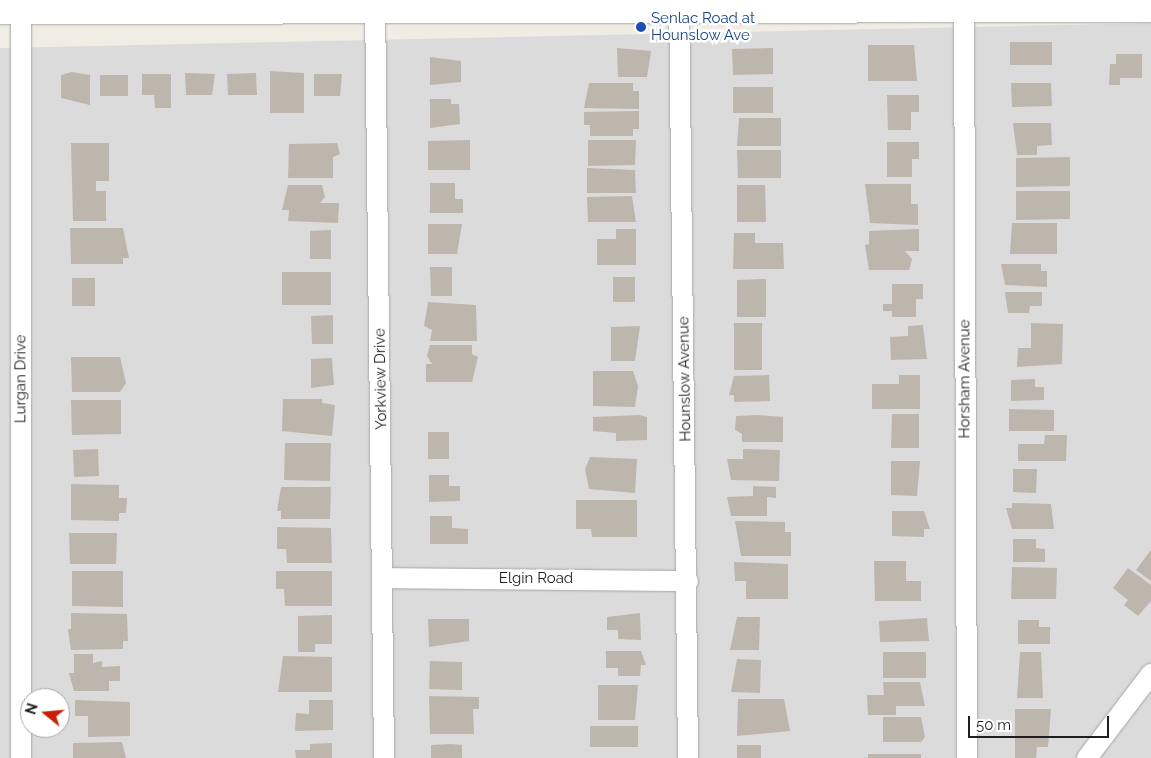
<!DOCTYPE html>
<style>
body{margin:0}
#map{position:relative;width:1151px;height:758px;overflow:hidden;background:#efede4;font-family:Raleway,sans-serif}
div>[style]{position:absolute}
.residential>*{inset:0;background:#dcdbdb}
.building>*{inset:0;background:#bcb6ad}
.roads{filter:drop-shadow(0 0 1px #a5a5a5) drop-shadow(0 0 1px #a5a5a5)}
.minor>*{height:20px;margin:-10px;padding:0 10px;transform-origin:10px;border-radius:10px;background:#fff}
.tertiary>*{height:25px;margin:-12.5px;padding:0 12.5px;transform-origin:12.5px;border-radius:12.5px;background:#fff}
.dots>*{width:14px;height:14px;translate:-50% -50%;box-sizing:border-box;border:2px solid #fff;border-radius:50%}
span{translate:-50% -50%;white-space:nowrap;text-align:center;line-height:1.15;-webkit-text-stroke:5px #fff;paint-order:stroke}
.transit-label{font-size:15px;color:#164399}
.left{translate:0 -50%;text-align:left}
.street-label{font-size:15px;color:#1e1e1e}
.north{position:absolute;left:20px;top:688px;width:50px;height:50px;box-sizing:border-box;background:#fff;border:1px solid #a5a5a5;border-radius:50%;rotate:287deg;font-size:14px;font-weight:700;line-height:20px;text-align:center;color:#1e1e1e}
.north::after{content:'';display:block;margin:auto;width:18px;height:22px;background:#cc1d00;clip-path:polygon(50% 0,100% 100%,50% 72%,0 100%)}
.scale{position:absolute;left:968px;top:716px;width:141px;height:22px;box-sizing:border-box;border:2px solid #1e1e1e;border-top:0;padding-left:6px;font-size:15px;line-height:18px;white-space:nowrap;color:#1e1e1e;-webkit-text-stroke:4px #fff;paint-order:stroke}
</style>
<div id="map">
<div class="residential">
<div style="clip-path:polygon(evenodd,1151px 23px,1151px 758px,0 758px,0 48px,1151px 23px,30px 698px,60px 698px,60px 728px,30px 728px,30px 698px)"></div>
</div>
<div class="building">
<div style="clip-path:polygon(1010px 42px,1052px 42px,1052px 65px,1010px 65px)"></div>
<div style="clip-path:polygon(868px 45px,914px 45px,917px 81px,868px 81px)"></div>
<div style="clip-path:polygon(617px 48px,651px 51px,647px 77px,618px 77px)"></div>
<div style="clip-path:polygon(773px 48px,773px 74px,733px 75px,732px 49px)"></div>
<div style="clip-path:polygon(1116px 54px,1142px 54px,1142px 78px,1120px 78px,1120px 85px,1109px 85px,1110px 64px,1116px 64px)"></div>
<div style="clip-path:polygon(430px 57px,461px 61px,461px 82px,430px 85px)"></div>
<div style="clip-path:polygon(270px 71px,304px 73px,304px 113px,270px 113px)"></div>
<div style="clip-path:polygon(72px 72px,90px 75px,90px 105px,61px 98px,61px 75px)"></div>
<div style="clip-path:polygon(185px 73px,215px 74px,212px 95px,186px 95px)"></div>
<div style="clip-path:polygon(256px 73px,257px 95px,228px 95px,227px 74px)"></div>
<div style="clip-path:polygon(142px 74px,171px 74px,171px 108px,155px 108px,154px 95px,142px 95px)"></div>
<div style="clip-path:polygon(314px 74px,342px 74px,340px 96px,314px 96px)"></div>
<div style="clip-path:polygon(100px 75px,128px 75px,128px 96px,100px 96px)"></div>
<div style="clip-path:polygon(589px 83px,633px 83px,633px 91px,639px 91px,639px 109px,584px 108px)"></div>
<div style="clip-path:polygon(1011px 83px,1051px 83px,1052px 106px,1012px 107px)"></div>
<div style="clip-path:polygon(733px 87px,773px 87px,773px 113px,733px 113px)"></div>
<div style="clip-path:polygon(887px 95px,919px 95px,919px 112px,911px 112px,911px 130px,888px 130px)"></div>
<div style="clip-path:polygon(430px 99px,451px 99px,451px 104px,459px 104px,460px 124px,430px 128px)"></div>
<div style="clip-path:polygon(639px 111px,639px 129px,633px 129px,633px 136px,590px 136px,590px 125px,584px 125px,584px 112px)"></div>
<div style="clip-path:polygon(739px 118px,781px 118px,781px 146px,737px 146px)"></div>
<div style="clip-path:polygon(1013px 123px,1051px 123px,1052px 145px,1037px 146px,1037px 155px,1017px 155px)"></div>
<div style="clip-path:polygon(470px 140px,470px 170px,428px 170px,428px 141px)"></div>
<div style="clip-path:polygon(588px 140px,636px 140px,635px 165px,588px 166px)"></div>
<div style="clip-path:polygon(887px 142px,919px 142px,919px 159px,912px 159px,912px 177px,887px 177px)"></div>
<div style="clip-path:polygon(71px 143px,109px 143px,109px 181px,96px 181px,96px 191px,106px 191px,106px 221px,73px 221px)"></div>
<div style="clip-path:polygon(337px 143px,340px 154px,333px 157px,333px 178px,288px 178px,289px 144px)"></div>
<div style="clip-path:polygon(737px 150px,781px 150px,781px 178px,738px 178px)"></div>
<div style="clip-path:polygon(1070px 157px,1070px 186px,1016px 187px,1016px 158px)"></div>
<div style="clip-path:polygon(587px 168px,635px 170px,636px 193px,587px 193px)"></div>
<div style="clip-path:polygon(430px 183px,455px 183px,455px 199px,463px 199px,463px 213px,430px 213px)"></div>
<div style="clip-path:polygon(865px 184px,911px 184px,911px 204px,918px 204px,918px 225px,870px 223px)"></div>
<div style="clip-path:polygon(288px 185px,322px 185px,325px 197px,320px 203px,339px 203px,338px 223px,288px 221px,289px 210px,282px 210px)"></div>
<div style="clip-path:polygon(737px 185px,765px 185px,766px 222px,737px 222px)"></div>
<div style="clip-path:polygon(1016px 191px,1070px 191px,1070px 219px,1016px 220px)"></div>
<div style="clip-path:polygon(632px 196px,636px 222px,588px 222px,587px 197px)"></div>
<div style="clip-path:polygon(1012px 223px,1057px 223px,1057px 254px,1010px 254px)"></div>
<div style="clip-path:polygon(428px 224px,462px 224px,457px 254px,428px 254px)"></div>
<div style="clip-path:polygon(70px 228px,123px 228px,129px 258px,123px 258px,123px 264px,71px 264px)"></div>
<div style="clip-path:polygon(616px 229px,636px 229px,636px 265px,597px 265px,597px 239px,616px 239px)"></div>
<div style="clip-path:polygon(919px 229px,919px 251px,905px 251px,912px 259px,909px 270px,869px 270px,865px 245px,869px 244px,869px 231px)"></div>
<div style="clip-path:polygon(331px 230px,331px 259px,310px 259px,310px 231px)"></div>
<div style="clip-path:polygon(734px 233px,755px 233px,755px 243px,783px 243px,784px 269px,733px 269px)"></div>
<div style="clip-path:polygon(1001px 264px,1041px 264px,1041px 271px,1047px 271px,1047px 287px,1005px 285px)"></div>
<div style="clip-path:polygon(430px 267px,452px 267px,452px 296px,431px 296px)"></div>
<div style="clip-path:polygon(282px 272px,331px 272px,331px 305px,282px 305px)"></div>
<div style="clip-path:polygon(613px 277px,635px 277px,635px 302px,613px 302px)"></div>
<div style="clip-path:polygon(72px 278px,95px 278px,95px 306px,72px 306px)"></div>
<div style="clip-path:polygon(766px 279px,766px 317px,737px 317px,737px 280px)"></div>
<div style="clip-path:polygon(892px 284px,923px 284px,923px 299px,916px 299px,916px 317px,892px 317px,892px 311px,883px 311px,883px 304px,892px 304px)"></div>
<div style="clip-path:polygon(1005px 292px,1042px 292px,1042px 306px,1030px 306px,1029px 313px,1008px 313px)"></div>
<div style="clip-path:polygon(428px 302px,476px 305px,477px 341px,430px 341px,432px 330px,424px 326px)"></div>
<div style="clip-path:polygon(333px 315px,333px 344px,312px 344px,311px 316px)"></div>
<div style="clip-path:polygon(734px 323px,762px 323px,762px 370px,734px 370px)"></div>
<div style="clip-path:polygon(1031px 323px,1063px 324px,1062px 364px,1017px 367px,1018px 348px,1031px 348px)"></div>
<div style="clip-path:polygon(923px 325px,927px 359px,891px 360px,890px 337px,908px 336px,908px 326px)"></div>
<div style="clip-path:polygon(640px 326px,635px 361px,611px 361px,611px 327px)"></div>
<div style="clip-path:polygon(430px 345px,472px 345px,472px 354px,478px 357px,472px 382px,426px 382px,426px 364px,432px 364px,427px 356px)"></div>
<div style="clip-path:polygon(71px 357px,120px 357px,126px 383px,120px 392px,72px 392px)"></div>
<div style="clip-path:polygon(332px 358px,334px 385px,311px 388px,311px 359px)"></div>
<div style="clip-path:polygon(593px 371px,633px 371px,638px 386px,635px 407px,593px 406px)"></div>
<div style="clip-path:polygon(769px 375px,770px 401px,734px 402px,734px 395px,729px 395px,734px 376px)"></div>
<div style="clip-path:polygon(899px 375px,920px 375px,920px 409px,872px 409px,872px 384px,899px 384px)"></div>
<div style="clip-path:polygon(1035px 379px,1035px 387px,1044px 387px,1044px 400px,1011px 401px,1011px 380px)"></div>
<div style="clip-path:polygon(283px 399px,322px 399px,322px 403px,335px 405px,332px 436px,282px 431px)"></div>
<div style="clip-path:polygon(71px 400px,121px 400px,121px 434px,72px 435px)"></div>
<div style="clip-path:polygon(1009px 409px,1054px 410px,1054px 431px,1009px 431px)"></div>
<div style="clip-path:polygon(892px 414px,919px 414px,919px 448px,891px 448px)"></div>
<div style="clip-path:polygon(639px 415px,647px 417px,647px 440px,616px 441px,616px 433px,593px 431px,593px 417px)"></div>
<div style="clip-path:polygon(758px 415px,783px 417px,783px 442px,742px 442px,742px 434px,735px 430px,736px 416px)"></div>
<div style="clip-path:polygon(428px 432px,449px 432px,449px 459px,428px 459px)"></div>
<div style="clip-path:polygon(1045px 435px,1067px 435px,1066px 461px,1018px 461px,1018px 444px,1044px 444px)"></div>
<div style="clip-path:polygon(285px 443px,331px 443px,330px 481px,284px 480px)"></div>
<div style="clip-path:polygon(98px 449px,99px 476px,74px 477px,73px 450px)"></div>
<div style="clip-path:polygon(743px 449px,780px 450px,779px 481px,731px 480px,727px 459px,743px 459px)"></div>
<div style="clip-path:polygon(590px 457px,637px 459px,635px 493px,589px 489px,585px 469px)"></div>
<div style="clip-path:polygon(891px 461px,920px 461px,917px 496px,891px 495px)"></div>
<div style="clip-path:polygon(1013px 469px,1037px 469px,1036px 493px,1013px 492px)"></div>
<div style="clip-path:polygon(429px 475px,449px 475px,449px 486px,460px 486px,460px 501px,429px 502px)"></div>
<div style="clip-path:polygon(71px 484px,119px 485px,119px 498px,127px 498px,126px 513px,119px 513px,119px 521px,71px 520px)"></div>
<div style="clip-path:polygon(753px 486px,776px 487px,776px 498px,767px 497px,767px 516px,731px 516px,727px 497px,753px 496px)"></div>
<div style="clip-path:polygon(281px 487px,331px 487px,330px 519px,281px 519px,281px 511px,277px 511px)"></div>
<div style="clip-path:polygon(576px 500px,637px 500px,637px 537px,592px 537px,591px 529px,576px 529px)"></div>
<div style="clip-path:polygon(1012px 503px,1051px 504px,1054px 529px,1012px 529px,1006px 508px,1012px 508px)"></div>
<div style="clip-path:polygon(892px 511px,924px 511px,930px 529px,924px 529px,924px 537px,892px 536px)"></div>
<div style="clip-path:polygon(430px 516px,452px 516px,452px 528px,468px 529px,468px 544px,430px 544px)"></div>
<div style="clip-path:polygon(735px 521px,785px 522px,785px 532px,791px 532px,791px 556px,741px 556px)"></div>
<div style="clip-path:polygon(277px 527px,331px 528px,332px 563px,287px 563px,286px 549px,277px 549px)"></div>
<div style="clip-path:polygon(69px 533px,117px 533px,116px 564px,70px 564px)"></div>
<div style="clip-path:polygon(1013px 539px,1036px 539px,1036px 548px,1045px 549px,1045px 562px,1013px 562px)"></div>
<div style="clip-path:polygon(1151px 550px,1151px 581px,1136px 570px)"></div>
<div style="clip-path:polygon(874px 561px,906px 561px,906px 581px,921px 581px,921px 601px,875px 601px)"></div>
<div style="clip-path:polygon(734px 562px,788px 564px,788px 599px,746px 599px,746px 581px,735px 581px)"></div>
<div style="clip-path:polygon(1012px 567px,1057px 568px,1056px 599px,1011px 599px)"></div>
<div style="clip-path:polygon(1128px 568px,1151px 585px,1151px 601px,1138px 616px,1124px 605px,1128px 600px,1113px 588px)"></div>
<div style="clip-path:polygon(72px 571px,123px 571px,123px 607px,72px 606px)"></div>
<div style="clip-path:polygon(276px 571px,332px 571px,332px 606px,285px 606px,284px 589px,276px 589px)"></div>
<div style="clip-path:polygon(71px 613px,127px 614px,128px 641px,123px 641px,123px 649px,71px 650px,68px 629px,71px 629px)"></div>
<div style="clip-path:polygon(640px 613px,641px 640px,618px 639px,618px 630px,607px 630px,607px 617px)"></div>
<div style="clip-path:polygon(332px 615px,332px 644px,315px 644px,315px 652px,298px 652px,298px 616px)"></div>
<div style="clip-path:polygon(737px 617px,760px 617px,759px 650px,730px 650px)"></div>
<div style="clip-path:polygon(927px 618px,929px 641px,880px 642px,879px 621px)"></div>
<div style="clip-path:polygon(428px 619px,469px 619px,469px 641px,429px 647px)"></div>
<div style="clip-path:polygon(1018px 620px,1039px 620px,1039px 627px,1050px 627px,1050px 644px,1018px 644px)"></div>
<div style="clip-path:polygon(606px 651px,641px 651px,646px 665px,641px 665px,640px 676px,618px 676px,618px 668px,606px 668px)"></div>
<div style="clip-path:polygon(883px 652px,926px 652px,926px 678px,883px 678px)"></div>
<div style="clip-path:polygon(1020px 652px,1041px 652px,1043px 698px,1017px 698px)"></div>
<div style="clip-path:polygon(74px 654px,93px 654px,93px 663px,102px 661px,102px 667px,120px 666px,120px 681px,109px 681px,109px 691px,74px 691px,69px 673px,74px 673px)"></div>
<div style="clip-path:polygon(283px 656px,332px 657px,332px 692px,278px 692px)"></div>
<div style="clip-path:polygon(737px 659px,761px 660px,760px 693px,731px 692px)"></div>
<div style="clip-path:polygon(430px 661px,462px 662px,462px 690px,429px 689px)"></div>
<div style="clip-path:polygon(883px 682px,920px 682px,925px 706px,896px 706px,896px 715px,868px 715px,867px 695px,884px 695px)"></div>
<div style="clip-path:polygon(598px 685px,638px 685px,635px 720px,598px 720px)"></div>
<div style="clip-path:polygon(429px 696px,479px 697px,479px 709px,473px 709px,474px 734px,430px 734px)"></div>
<div style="clip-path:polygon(738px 699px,784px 699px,790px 731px,737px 736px)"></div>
<div style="clip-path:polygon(75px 700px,130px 702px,130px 736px,88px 737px,88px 716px,75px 716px)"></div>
<div style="clip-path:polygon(309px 700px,333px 700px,333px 730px,295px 731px,296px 713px,309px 714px)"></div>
<div style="clip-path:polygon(1015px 709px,1051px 709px,1048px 747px,1037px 747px,1036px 758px,1015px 758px)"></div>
<div style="clip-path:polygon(883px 717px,921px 717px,925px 737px,921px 742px,883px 742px)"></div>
<div style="clip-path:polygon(590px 726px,638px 726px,638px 747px,590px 747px)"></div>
<div style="clip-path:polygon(122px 742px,126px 758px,73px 758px,73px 743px)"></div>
<div style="clip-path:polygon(332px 743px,332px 758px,296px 758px,295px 750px,310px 750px,310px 744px)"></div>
<div style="clip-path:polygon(451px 744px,462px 745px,462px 758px,431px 758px,431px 745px)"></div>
<div style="clip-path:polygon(737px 745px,761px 745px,761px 758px,737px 758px)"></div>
<div style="clip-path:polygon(868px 754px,921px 754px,921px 758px,868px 758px)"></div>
</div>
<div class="roads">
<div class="minor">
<div style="left:21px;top:0;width:758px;rotate:90deg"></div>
<div style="left:375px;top:0;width:758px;rotate:89.32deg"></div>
<div style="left:679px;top:0;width:758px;rotate:89.32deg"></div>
<div style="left:964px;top:0;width:758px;rotate:89.77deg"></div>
<div style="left:384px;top:578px;width:304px;rotate:0.6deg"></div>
<div style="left:1087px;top:758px;width:106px;rotate:-52.7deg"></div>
</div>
<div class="tertiary">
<div style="left:0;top:11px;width:1151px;rotate:-0.1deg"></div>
</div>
</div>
<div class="dots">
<div style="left:641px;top:27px;background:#1a4fb4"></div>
</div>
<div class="transit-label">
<span class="left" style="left:651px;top:27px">Senlac Road at<br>Hounslow Ave</span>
</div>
<div class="street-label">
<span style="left:21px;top:379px;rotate:-90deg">Lurgan Drive</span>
<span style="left:381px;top:379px;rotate:-91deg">Yorkview Drive</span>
<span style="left:685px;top:379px;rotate:-91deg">Hounslow Avenue</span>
<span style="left:965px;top:379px;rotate:-90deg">Horsham Avenue</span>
<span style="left:536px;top:579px">Elgin Road</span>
</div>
<div class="north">N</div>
<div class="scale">50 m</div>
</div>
